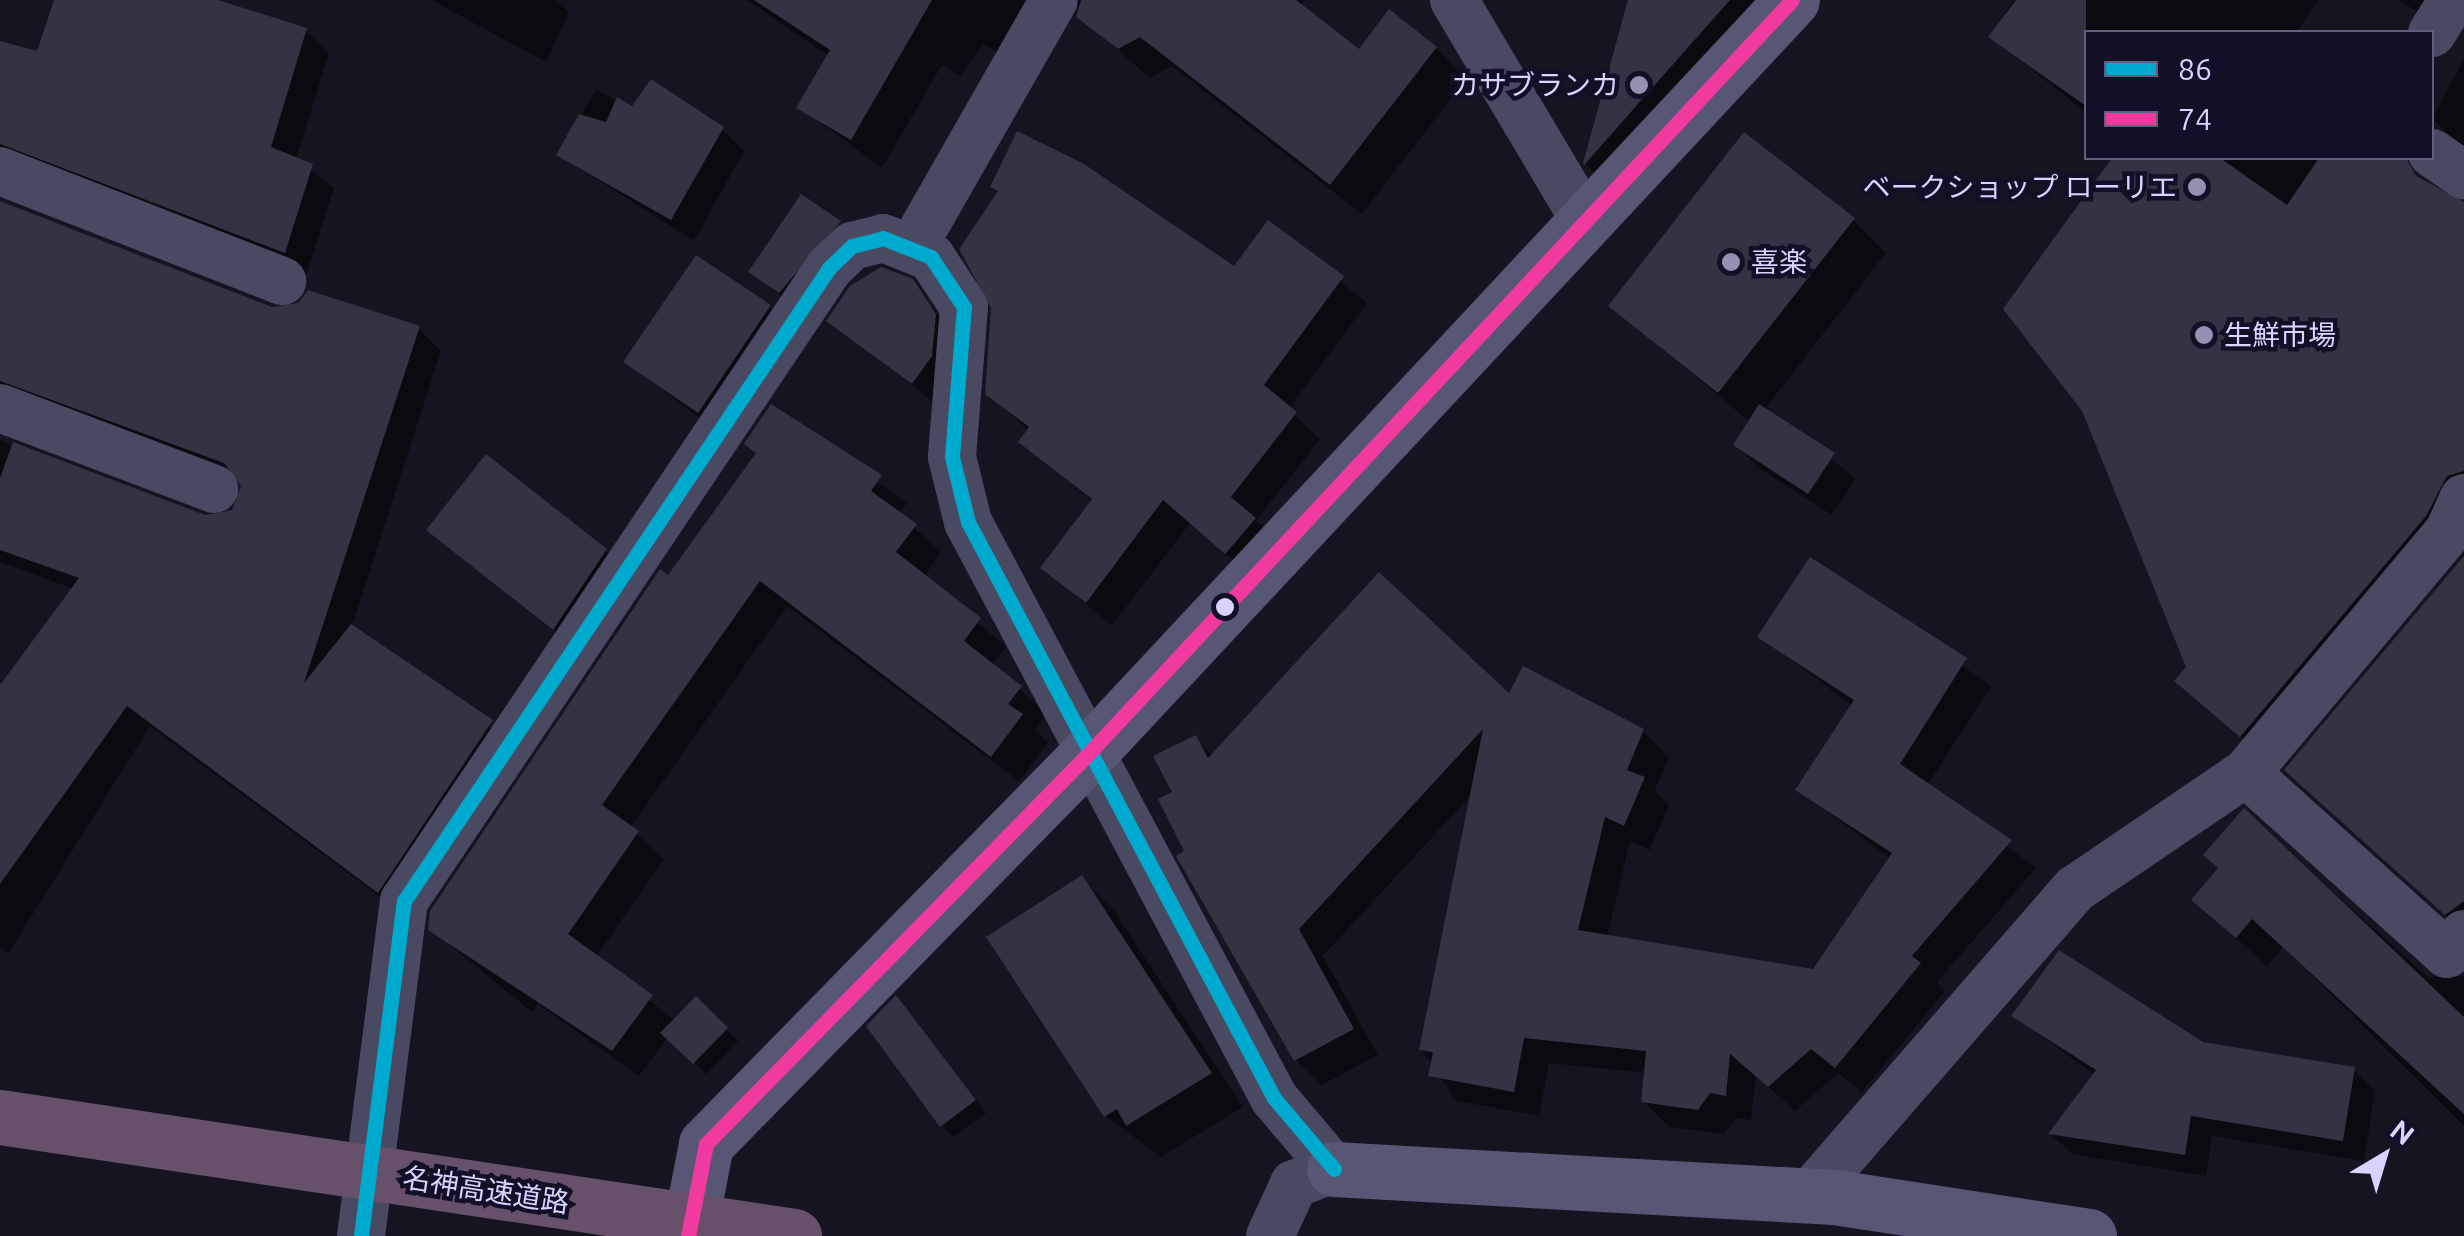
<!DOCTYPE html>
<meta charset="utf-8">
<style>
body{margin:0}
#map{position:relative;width:2464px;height:1236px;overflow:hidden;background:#161421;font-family:Ubuntu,"Noto Sans JP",sans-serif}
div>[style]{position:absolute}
.shadow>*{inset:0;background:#0007}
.building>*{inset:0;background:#343243}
.street>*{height:48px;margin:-24px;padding:0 24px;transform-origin:24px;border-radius:24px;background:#4a4962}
.secondary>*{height:55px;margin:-27.5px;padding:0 27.5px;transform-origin:27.5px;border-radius:27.5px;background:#575674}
.highway>*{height:55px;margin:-27.5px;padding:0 27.5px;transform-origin:27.5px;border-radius:27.5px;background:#67516a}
.bus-1>*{height:15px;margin:-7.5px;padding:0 7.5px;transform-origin:7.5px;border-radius:7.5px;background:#00a9ce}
.bus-2>*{height:15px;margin:-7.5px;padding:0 7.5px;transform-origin:7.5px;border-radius:7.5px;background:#f13a9d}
.dots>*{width:28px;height:28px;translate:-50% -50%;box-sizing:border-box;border:5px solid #130f26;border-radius:50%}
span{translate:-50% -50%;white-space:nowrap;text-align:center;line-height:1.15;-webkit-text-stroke:9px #130f26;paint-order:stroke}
.poi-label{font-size:28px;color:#d9d4ff}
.right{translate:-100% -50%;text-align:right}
.left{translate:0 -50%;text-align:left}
.street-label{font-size:28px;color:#d9d4ff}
.legend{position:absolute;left:2084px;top:30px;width:350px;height:130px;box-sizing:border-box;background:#130f26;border:2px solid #625e7d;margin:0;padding:12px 18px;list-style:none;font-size:30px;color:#d9d4ff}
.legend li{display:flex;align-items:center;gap:20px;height:50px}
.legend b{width:50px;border:2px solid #625e7d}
.north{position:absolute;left:2334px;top:1106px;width:100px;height:100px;-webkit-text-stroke:8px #130f26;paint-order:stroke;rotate:38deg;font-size:28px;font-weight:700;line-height:40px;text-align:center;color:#d9d4ff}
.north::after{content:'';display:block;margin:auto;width:35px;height:45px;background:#d9d4ff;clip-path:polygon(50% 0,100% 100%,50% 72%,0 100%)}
</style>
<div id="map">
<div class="shadow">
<div style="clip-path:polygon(56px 0,209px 0,306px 31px,329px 53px,296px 159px,334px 188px,307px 273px,34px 167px,0 185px,0 72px,39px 54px)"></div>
<div style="clip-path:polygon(431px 0,557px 0,569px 12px,546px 62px)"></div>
<div style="clip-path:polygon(747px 0,1305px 0,1299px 6px,1359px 52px,1436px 48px,1466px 79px,1362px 214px,1172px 66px,1150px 78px,1079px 16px,1079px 5px,1061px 16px,1027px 72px,983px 44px,960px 76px,942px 65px,882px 168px,799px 107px,829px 56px)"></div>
<div style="clip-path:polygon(1630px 0,1791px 0,1618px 196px,1587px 165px)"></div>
<div style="clip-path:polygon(2013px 0,2318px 0,2297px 32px,2086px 32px,2086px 113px,1992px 37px)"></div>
<div style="clip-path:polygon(2399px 0,2464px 0,2449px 33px)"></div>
<div style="clip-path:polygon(2464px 59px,2464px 148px,2432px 119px)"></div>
<div style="clip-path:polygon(596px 89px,633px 110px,722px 129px,744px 151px,694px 241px,559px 155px)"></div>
<div style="clip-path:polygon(2115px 158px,2347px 158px,2464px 240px,2464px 531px,2272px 765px,2178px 681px,2189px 667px,2085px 410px,2006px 309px)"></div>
<div style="clip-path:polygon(993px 186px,1235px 269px,1268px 224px,1367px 303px,1289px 409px,1320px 439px,1256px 521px,1279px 545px,1251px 576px,1190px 523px,1112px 626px,1043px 568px,1093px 502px,1021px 441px,1029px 431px,987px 393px,1000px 194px)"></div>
<div style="clip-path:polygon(802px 198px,863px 246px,804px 315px,751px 271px)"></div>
<div style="clip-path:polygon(0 203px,272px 309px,419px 329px,441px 351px,352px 626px,513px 744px,402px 913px,150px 726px,8px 954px,0 947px,0 688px,74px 589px,0 562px,0 440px,204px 517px,220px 518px,242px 501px,243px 483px,34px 404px,0 416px)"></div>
<div style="clip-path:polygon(1853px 220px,1886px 253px,1764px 410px,1856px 478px,1832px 515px,1759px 468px,1736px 445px,1750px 422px,1611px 306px)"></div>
<div style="clip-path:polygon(867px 274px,912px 282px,954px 335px,950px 376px,932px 401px,830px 321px)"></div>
<div style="clip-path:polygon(769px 307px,793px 330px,722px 435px,626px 362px)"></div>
<div style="clip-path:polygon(772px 408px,907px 503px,899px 514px,941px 552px,924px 577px,1006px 647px,992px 665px,1047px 714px,1035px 729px,1048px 743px,1019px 781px,787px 606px,630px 828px,664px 859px,596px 957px,675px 1021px,696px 999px,738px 1041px,706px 1074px,668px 1037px,639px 1076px,538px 1004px,532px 1012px,431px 929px,758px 455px,747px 444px)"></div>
<div style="clip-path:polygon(429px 530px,606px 551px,629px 574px,578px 651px)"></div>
<div style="clip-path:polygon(1811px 560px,1991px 686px,1927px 786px,2036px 868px,1937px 982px,1945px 991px,1862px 1092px,1838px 1073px,1795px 1111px,1756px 1076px,1751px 1120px,1736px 1118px,1724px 1134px,1669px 1127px,1643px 1101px,1647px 1073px,1549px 1063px,1539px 1116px,1457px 1101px,1421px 1049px,1472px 794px,1323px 956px,1378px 1055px,1322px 1085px,1296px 1059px,1187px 852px,1175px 793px,1195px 738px,1213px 756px,1510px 697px,1643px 731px,1669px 757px,1655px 790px,1669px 805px,1650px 850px,1630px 841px,1607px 937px,1814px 972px,1891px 859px,1799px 790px,1853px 706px,1760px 637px)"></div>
<div style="clip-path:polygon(2464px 560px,2464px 932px,2318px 800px)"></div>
<div style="clip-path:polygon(2244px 812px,2428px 977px,2464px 976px,2464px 1126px,2283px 947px,2267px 966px,2194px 900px,2220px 868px)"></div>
<div style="clip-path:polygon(1081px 878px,1114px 911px,1243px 1107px,1161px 1157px,1106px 1116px,990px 937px)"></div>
<div style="clip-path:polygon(896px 998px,986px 1113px,953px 1137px,942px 1125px)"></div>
<div style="clip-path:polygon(2014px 1016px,2354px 1070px,2375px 1091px,2364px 1161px,2212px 1136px,2206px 1176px,2072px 1154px,2051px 1134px,2095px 1075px)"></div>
</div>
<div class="building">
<div style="clip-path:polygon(54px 0,218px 0,307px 28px,271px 147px,313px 164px,285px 253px,0 144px,0 41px,37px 51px)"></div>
<div style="clip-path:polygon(754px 0,932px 0,851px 140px,796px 108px,830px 50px)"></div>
<div style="clip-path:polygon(1081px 0,1296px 0,1359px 49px,1389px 9px,1437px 47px,1330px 185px,1140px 37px,1118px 49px,1076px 17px)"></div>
<div style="clip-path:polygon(1628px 0,1730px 0,1584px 165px,1583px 163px)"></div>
<div style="clip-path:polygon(2016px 0,2086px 0,2086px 106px,1988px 37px)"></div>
<div style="clip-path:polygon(651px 79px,724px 127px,671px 220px,556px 155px,579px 114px,606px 122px,617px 97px,632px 106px)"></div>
<div style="clip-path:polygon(1017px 131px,1084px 164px,1234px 266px,1268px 220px,1344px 276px,1264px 385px,1297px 412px,1231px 497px,1256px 518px,1225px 554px,1163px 500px,1086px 603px,1040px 568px,1092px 499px,1018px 442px,1029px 427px,985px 394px,991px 308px,959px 249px,998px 191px,990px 187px)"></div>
<div style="clip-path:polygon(1744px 132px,1855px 218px,1718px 393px,1608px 306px)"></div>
<div style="clip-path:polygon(2112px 158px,2220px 158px,2287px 205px,2319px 158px,2406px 158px,2416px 176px,2464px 202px,2464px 471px,2447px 476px,2426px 516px,2240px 737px,2174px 681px,2186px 667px,2082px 411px,2003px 309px)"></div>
<div style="clip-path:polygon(801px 194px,841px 221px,779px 293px,748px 272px)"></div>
<div style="clip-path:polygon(0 201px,272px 307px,298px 303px,308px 290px,420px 326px,304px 683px,351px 624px,493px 720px,378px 893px,127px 706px,0 884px,0 685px,79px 578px,0 550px,0 478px,13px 442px,205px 515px,232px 510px,241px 486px,224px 463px,0 381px)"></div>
<div style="clip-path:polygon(696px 255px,771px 305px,698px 413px,623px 362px)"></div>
<div style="clip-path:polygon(881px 267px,913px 279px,936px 314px,932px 356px,912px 384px,826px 321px,850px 286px)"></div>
<div style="clip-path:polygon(771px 404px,882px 475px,871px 491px,917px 524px,896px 552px,981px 618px,964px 641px,1022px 686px,1008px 704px,1023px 714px,991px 757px,760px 581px,602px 805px,639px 831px,568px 934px,653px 995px,612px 1051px,428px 930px,430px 911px,660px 569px,668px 575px,756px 453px,744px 444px)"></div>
<div style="clip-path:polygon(1759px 404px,1835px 453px,1808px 494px,1733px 445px)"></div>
<div style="clip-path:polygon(486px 454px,607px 549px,553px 630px,426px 530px)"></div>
<div style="clip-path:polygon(2464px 556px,2464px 901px,2445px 915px,2284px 770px)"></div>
<div style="clip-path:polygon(1810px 557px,1967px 658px,1900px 764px,2012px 840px,1912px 956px,1921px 963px,1835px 1068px,1811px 1049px,1768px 1087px,1730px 1054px,1726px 1096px,1710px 1093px,1698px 1110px,1641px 1102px,1646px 1051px,1524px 1038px,1514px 1092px,1428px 1076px,1433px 1052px,1419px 1050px,1483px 729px,1299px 929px,1354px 1029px,1294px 1061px,1176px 856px,1184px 851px,1158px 799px,1172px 792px,1153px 756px,1196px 735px,1208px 758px,1379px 572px,1509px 693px,1523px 666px,1644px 729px,1627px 770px,1645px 777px,1624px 826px,1605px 817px,1578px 930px,1813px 969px,1892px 853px,1795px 790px,1854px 700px,1757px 637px)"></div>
<div style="clip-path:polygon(2244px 808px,2464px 1017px,2464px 1114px,2252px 919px,2236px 938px,2191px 900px,2218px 868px,2203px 855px)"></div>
<div style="clip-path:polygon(1082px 875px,1212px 1073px,1126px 1126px,1117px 1109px,1104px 1117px,986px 937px)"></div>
<div style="clip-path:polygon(2059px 950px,2203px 1042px,2355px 1067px,2343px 1141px,2191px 1116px,2185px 1155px,2048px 1134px,2096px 1070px,2011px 1016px)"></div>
<div style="clip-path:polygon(896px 995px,976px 1100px,940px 1127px,866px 1026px)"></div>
<div style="clip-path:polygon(696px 996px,728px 1028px,693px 1064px,660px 1033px)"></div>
</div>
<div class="street">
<div style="left:1454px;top:0;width:257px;rotate:59.3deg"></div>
<div style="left:2432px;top:33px;width:39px;rotate:-58deg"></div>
<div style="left:2432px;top:153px;width:39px;rotate:35deg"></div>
<div style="left:0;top:171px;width:303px;rotate:21.3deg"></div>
<div style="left:914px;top:245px;width:282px;rotate:-60.3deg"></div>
<div style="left:0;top:408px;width:229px;rotate:20.7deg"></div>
<div style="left:2246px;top:773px;width:270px;rotate:42deg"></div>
<div style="left:2447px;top:954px;width:26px;rotate:-50deg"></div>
<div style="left:1808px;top:1196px;width:407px;rotate:-49deg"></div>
<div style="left:2075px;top:889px;width:207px;rotate:-34.2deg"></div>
<div style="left:2246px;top:773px;width:316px;rotate:-50deg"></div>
<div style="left:2449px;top:531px;width:36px;rotate:-66deg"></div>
<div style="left:361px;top:1236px;width:338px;rotate:-82.7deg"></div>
<div style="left:404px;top:901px;width:762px;rotate:-56.12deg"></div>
<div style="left:829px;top:268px;width:32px;rotate:-44deg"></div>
<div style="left:852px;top:246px;width:32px;rotate:-14deg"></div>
<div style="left:883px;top:238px;width:52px;rotate:21.6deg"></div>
<div style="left:931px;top:257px;width:60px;rotate:56.6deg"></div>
<div style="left:964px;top:307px;width:150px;rotate:94.6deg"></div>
<div style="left:952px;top:457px;width:67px;rotate:76.2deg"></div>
<div style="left:968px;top:522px;width:652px;rotate:62.02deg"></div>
<div style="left:1274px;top:1098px;width:93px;rotate:49.8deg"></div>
<div style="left:1334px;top:1169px;width:43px;rotate:159.4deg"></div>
<div style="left:1294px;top:1184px;width:57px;rotate:114.8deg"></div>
</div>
<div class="secondary">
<div style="left:1334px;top:1169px;width:501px;rotate:3.21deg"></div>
<div style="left:1834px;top:1197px;width:258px;rotate:8.7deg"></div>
<div style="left:688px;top:1236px;width:94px;rotate:-78.9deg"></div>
<div style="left:706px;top:1144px;width:547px;rotate:-45.59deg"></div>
<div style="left:1089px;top:753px;width:1030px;rotate:-46.97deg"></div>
</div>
<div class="highway">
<div style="left:0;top:1117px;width:803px;rotate:8.52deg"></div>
</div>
<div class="bus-1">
<div style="left:361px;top:1236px;width:338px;rotate:-82.7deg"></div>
<div style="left:404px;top:901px;width:762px;rotate:-56.12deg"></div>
<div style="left:829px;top:268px;width:32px;rotate:-44deg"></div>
<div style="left:852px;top:246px;width:32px;rotate:-14deg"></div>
<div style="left:883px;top:238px;width:52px;rotate:21.6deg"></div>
<div style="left:931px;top:257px;width:60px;rotate:56.6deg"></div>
<div style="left:964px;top:307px;width:150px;rotate:94.6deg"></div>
<div style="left:952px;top:457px;width:67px;rotate:76.2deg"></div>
<div style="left:968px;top:522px;width:652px;rotate:62.02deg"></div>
<div style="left:1274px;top:1098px;width:93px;rotate:49.8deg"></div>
</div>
<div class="bus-2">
<div style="left:688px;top:1236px;width:94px;rotate:-78.9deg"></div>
<div style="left:706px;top:1144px;width:547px;rotate:-45.59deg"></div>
<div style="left:1089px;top:753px;width:1030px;rotate:-46.97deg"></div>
</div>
<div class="dots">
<div style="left:1639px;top:85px;background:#9591b1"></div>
<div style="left:2197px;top:187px;background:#9591b1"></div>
<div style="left:1731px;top:262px;background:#9591b1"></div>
<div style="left:2204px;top:335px;background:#9591b1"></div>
<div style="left:1225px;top:607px;background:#d9d4ff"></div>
</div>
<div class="poi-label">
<span class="right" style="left:1619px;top:85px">カサブランカ</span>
<span class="right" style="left:2177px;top:187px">ベークショップ ローリエ</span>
<span class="left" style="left:1751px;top:262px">喜楽</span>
<span class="left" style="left:2224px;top:335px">生鮮市場</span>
</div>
<div class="street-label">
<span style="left:486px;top:1190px;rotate:9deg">名神高速道路</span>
</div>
<ul class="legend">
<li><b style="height:12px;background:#00a9ce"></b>86</li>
<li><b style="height:12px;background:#f13a9d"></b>74</li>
</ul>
<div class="north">N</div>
</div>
